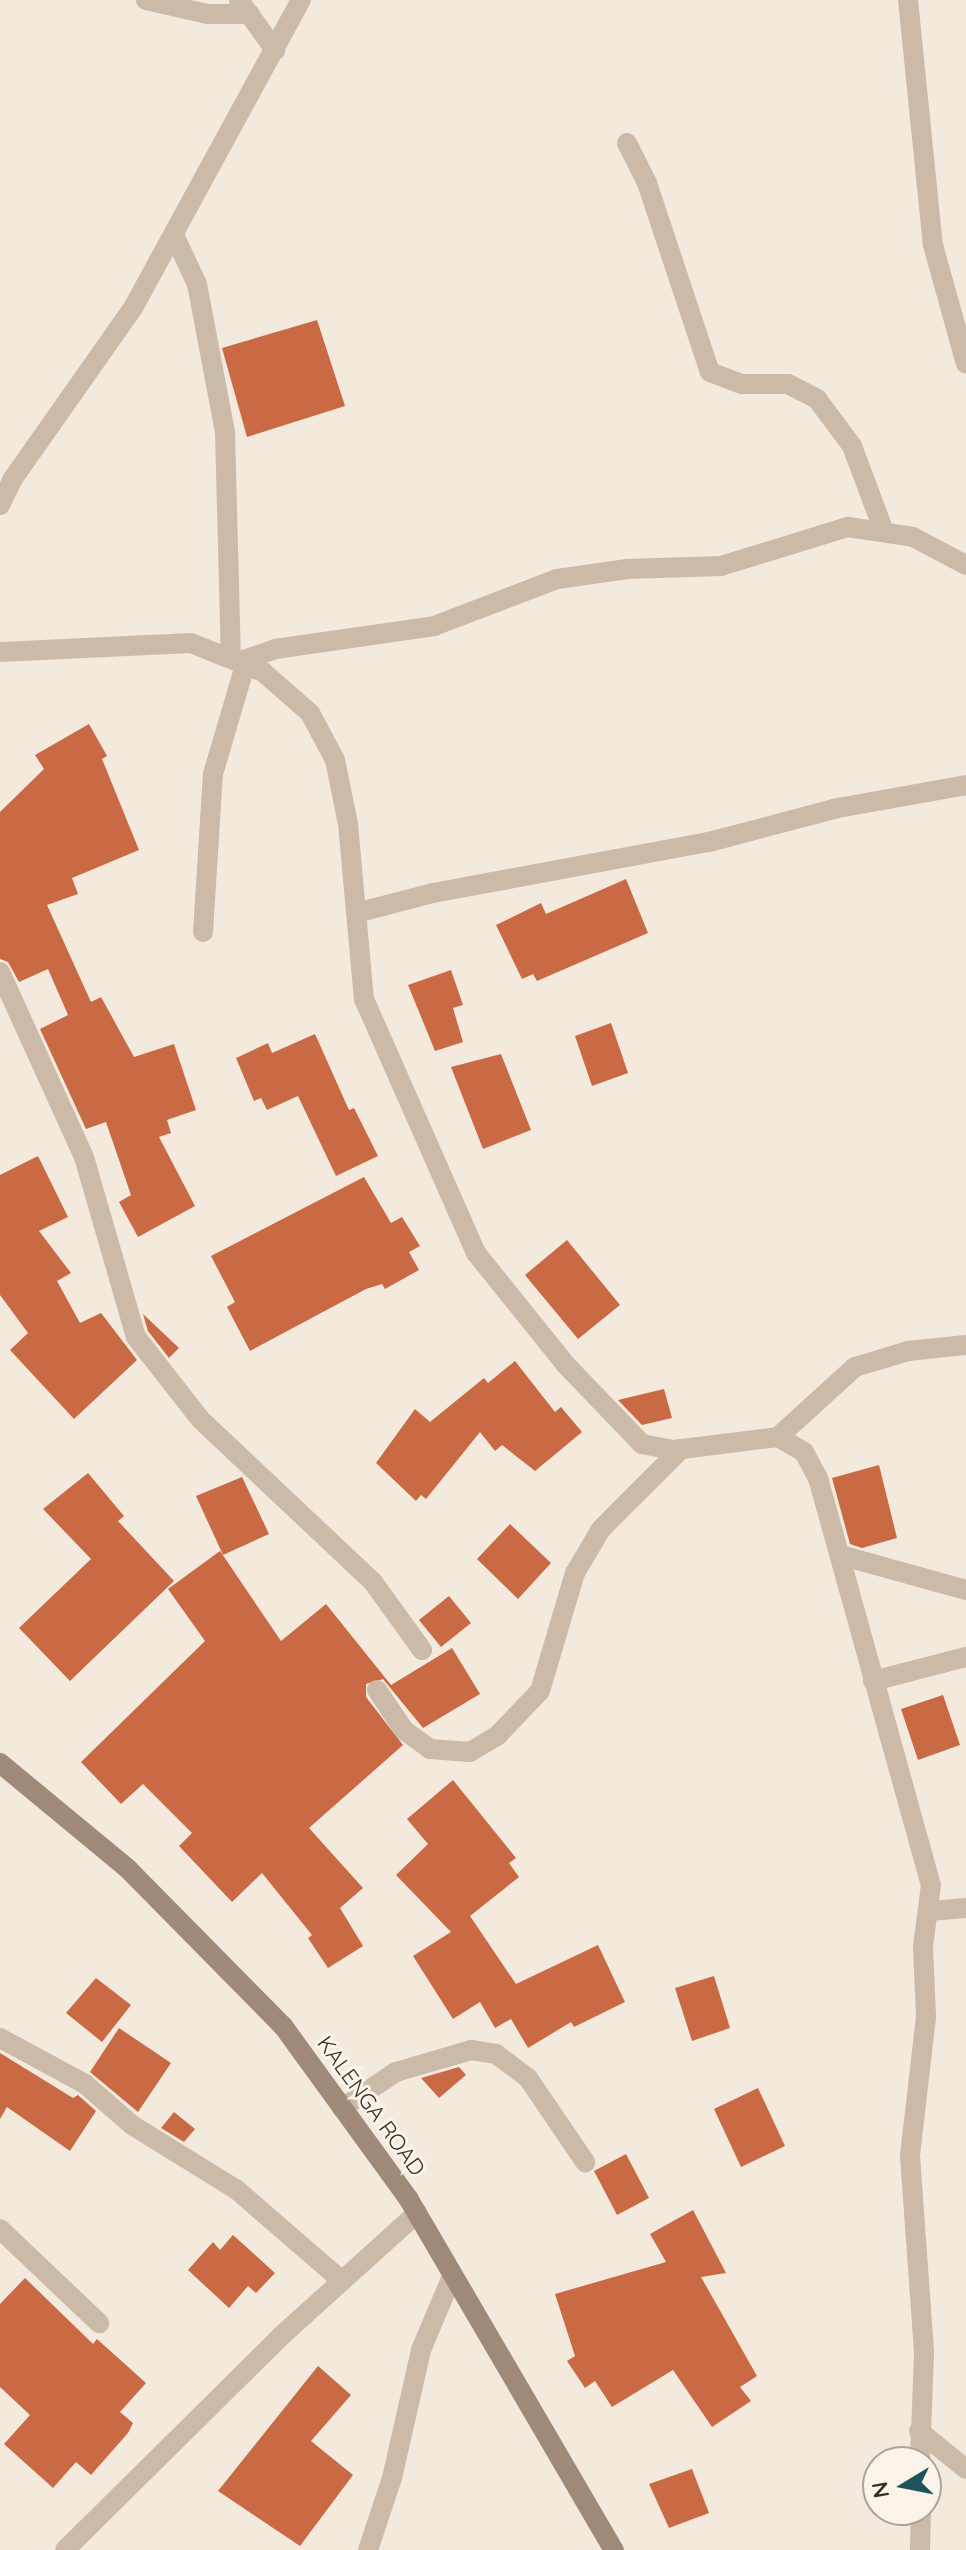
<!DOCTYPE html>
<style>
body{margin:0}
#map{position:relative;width:966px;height:2550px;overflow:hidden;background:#f3e9dd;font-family:Quicksand,sans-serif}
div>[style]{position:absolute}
.building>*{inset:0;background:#c96a45}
.minor>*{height:20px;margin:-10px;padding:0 10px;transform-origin:10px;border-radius:10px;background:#ccbaa8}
.secondary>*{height:20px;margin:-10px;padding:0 10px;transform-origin:10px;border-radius:10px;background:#9f8979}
span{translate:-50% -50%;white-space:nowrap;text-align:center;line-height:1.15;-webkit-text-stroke:6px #faf3e9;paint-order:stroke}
.street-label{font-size:22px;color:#382e28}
.north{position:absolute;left:862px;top:2446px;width:80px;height:80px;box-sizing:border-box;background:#faf3e9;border:2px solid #aca49c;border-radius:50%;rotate:260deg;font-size:22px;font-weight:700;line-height:32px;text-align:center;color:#382e28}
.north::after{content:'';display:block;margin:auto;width:28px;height:36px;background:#1d545b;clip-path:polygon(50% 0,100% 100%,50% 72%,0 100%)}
</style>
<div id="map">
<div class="building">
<div style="clip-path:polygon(317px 320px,345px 406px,247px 437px,222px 348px)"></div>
<div style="clip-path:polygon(89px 724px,107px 756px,102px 759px,139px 850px,72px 878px,78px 894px,47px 905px,91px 1002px,101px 997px,134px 1057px,174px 1044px,196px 1110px,167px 1120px,171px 1133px,159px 1137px,195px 1206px,138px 1237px,119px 1202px,131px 1195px,106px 1122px,86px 1129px,40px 1029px,68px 1015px,48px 969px,19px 982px,8px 962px,0 959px,0 812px,44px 769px,35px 755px)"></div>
<div style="clip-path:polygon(626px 879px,648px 933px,537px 981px,533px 974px,522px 979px,496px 925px,541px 903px,546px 914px)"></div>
<div style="clip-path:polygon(451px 970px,463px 1005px,453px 1008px,463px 1042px,435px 1051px,408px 985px)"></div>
<div style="clip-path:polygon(611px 1023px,628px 1073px,592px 1086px,575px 1036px)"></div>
<div style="clip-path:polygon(315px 1034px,349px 1110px,354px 1108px,378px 1156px,336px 1176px,298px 1096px,267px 1110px,261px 1098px,254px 1101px,236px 1058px,268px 1043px,272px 1053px)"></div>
<div style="clip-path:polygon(501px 1054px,531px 1130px,483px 1149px,451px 1067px)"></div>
<div style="clip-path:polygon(38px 1156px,68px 1217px,39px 1231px,71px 1273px,57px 1281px,80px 1323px,101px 1313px,137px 1360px,74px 1419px,10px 1350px,28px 1333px,0 1295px,0 1175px)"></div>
<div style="clip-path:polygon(364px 1177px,391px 1223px,402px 1217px,420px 1246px,409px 1252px,419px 1270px,385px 1289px,382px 1284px,366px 1289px,250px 1351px,227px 1307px,235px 1302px,211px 1256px)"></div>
<div style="clip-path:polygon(567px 1240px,620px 1305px,578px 1339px,525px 1275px)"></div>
<div style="clip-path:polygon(143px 1314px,179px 1348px,169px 1358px,148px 1331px)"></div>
<div style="clip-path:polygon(515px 1361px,555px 1412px,561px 1407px,582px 1432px,535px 1471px,502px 1445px,495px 1451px,480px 1432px,426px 1499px,421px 1495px,416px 1501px,376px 1463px,415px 1409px,430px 1422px,484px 1378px,488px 1383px)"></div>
<div style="clip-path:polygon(664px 1389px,672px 1418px,642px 1425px,618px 1400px)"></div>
<div style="clip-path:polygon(879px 1465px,897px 1538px,862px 1548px,850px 1544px,832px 1478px)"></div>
<div style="clip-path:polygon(88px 1473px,124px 1516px,118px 1521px,174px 1581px,70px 1681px,19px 1628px,91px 1559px,43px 1509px)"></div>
<div style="clip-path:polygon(242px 1477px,269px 1534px,223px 1555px,196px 1496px)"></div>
<div style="clip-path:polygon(510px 1524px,551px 1563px,518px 1599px,477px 1559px)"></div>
<div style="clip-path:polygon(220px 1551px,281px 1641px,326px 1604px,391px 1685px,452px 1648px,480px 1694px,423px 1728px,383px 1679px,366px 1684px,366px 1697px,403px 1745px,309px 1828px,363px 1888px,340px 1908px,363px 1946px,328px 1968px,308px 1938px,312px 1935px,262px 1873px,232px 1902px,179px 1846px,192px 1833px,143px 1784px,121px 1804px,81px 1762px,205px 1641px,168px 1589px)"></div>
<div style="clip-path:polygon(449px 1596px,471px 1623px,441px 1647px,419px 1620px)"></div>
<div style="clip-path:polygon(943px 1695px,960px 1745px,918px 1760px,901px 1709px)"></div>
<div style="clip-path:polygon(453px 1780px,516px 1858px,509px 1863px,519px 1877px,470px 1916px,516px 1984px,598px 1945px,625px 2002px,574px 2027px,571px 2022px,528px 2048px,511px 2019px,495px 2028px,480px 2002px,453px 2019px,413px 1956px,451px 1932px,396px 1875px,428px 1844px,407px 1819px)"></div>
<div style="clip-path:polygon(714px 1976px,730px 2028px,692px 2041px,675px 1988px)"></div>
<div style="clip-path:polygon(96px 1978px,131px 2005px,102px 2042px,66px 2013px)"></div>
<div style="clip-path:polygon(119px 2028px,171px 2063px,138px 2112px,90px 2072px)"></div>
<div style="clip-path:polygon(0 2053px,73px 2098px,78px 2095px,96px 2111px,70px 2151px,7px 2107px,0 2119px)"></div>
<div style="clip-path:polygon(459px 2067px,466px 2075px,439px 2098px,421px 2078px)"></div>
<div style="clip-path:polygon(758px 2088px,785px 2146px,741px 2167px,714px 2109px)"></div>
<div style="clip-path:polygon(174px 2112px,195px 2129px,184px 2142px,161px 2128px)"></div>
<div style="clip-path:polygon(626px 2154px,649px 2198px,617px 2215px,594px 2171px)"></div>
<div style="clip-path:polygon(693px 2210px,726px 2273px,701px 2277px,757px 2376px,740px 2387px,751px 2401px,712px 2427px,673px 2370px,612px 2407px,595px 2381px,585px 2388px,567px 2361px,575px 2356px,555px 2294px,666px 2262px,650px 2234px)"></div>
<div style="clip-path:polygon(233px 2235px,275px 2273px,256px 2293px,248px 2286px,229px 2308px,188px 2270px,213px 2242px,220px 2250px)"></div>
<div style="clip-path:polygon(25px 2278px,93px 2344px,97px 2339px,146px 2383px,120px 2412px,133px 2423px,128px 2433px,91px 2475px,76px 2462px,53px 2488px,4px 2444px,30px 2415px,0 2387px,0 2304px)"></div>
<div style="clip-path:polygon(318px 2366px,351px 2395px,311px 2441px,353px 2475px,300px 2546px,218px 2491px)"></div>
<div style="clip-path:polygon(692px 2469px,709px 2513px,669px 2528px,649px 2484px)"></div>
</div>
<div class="minor">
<div style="left:146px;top:0;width:63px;rotate:12.9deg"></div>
<div style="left:207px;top:14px;width:43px"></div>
<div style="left:239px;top:0;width:62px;rotate:54.2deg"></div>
<div style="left:908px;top:0;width:246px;rotate:84.2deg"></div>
<div style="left:933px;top:245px;width:123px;rotate:74.5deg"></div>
<div style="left:627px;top:143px;width:45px;rotate:63.4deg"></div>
<div style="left:647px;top:183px;width:199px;rotate:71.6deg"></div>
<div style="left:710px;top:372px;width:34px;rotate:21deg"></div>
<div style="left:742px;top:384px;width:46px"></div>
<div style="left:788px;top:384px;width:33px;rotate:27deg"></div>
<div style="left:817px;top:399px;width:59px;rotate:53.3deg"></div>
<div style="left:852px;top:446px;width:89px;rotate:69.5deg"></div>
<div style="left:174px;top:235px;width:54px;rotate:64.9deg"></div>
<div style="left:197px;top:284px;width:151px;rotate:79.3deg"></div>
<div style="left:225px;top:432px;width:223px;rotate:88.5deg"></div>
<div style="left:0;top:505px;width:28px;rotate:-64deg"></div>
<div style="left:12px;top:480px;width:210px;rotate:-54.9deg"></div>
<div style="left:133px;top:308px;width:351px;rotate:-61.4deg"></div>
<div style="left:0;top:652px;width:191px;rotate:-2.7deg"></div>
<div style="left:191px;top:643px;width:78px;rotate:21.9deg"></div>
<div style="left:263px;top:672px;width:62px;rotate:41.1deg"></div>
<div style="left:310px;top:713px;width:53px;rotate:62deg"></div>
<div style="left:335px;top:760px;width:65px;rotate:78.5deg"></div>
<div style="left:348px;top:824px;width:176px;rotate:84.8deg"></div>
<div style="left:364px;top:999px;width:278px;rotate:66.2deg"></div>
<div style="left:476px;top:1253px;width:144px;rotate:51.2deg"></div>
<div style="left:566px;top:1365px;width:110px;rotate:46.1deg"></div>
<div style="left:642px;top:1444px;width:33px;rotate:11deg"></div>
<div style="left:674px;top:1450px;width:105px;rotate:-7.1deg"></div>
<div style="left:778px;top:1437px;width:30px;rotate:30deg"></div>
<div style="left:804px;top:1452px;width:30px;rotate:62deg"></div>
<div style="left:818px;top:1478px;width:422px;rotate:74.5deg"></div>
<div style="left:931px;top:1885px;width:63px;rotate:97.4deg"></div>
<div style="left:923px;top:1947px;width:70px;rotate:87.5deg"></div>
<div style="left:926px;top:2017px;width:140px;rotate:96.6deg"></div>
<div style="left:910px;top:2156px;width:197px;rotate:85.9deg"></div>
<div style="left:924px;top:2353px;width:109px;rotate:92.1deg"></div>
<div style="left:241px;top:661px;width:36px;rotate:-19deg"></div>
<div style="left:275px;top:649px;width:161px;rotate:-8.2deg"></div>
<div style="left:434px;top:626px;width:132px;rotate:-20.9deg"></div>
<div style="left:557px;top:579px;width:71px;rotate:-8.1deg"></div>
<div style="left:627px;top:569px;width:94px;rotate:-1.8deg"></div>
<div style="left:721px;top:566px;width:133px;rotate:-17.1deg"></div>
<div style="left:848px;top:527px;width:66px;rotate:8.7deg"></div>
<div style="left:913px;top:537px;width:60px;rotate:27.8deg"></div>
<div style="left:356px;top:913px;width:80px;rotate:-14.6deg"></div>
<div style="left:433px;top:893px;width:281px;rotate:-10.5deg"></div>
<div style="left:709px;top:842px;width:133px;rotate:-14.8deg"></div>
<div style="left:838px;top:808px;width:130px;rotate:-10.2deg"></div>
<div style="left:203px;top:932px;width:158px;rotate:-86.4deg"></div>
<div style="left:213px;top:774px;width:117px;rotate:-73.6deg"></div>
<div style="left:0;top:972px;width:203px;rotate:65.6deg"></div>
<div style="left:84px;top:1157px;width:187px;rotate:73.9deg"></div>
<div style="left:136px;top:1337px;width:104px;rotate:52deg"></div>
<div style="left:200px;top:1419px;width:238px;rotate:43.3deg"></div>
<div style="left:373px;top:1582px;width:84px;rotate:54.2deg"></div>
<div style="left:778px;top:1437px;width:104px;rotate:-42.3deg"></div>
<div style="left:855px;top:1367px;width:55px;rotate:-16.8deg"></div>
<div style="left:908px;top:1351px;width:58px;rotate:-5.9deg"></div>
<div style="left:840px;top:1555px;width:131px;rotate:15.5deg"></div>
<div style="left:873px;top:1681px;width:96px;rotate:-14.5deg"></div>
<div style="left:377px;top:1690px;width:48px;rotate:56deg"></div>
<div style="left:404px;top:1730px;width:32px;rotate:36deg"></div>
<div style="left:430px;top:1749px;width:40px;rotate:4.3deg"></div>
<div style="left:470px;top:1752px;width:31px;rotate:-31deg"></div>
<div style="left:497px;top:1736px;width:62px;rotate:-46.3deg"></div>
<div style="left:540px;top:1691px;width:123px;rotate:-73.5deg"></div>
<div style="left:575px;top:1573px;width:51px;rotate:-59.4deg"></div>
<div style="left:601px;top:1529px;width:113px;rotate:-45deg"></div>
<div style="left:930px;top:1911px;width:36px;rotate:-5deg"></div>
<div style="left:0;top:2038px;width:97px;rotate:28.4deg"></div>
<div style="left:85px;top:2084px;width:62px;rotate:41.1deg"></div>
<div style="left:132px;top:2125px;width:123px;rotate:31.8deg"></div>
<div style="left:237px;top:2190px;width:139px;rotate:40.9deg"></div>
<div style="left:342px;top:2108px;width:65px;rotate:-33.7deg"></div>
<div style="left:396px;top:2072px;width:78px;rotate:-16.3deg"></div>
<div style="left:471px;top:2050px;width:25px;rotate:9deg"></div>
<div style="left:496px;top:2054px;width:40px;rotate:37deg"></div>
<div style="left:528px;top:2078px;width:102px;rotate:55.8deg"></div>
<div style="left:0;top:2229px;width:137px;rotate:43.5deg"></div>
<div style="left:919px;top:2431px;width:60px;rotate:39deg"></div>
<div style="left:65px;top:2550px;width:303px;rotate:-44.7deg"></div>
<div style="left:280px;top:2337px;width:185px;rotate:-42.1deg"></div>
<div style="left:368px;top:2550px;width:76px;rotate:-71.6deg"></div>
<div style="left:392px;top:2478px;width:131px;rotate:-77.2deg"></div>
<div style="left:421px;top:2350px;width:82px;rotate:-67.2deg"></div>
<div style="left:920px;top:2550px;width:40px;rotate:-88.6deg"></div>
</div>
<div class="secondary">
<div style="left:0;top:1763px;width:166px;rotate:39.6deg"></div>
<div style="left:128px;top:1869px;width:221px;rotate:45.4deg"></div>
<div style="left:283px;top:2026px;width:213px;rotate:54deg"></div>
<div style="left:408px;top:2198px;width:408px;rotate:59.7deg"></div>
</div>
<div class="street-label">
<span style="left:371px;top:2106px;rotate:54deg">KALENGA ROAD</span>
</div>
<div class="north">N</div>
</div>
